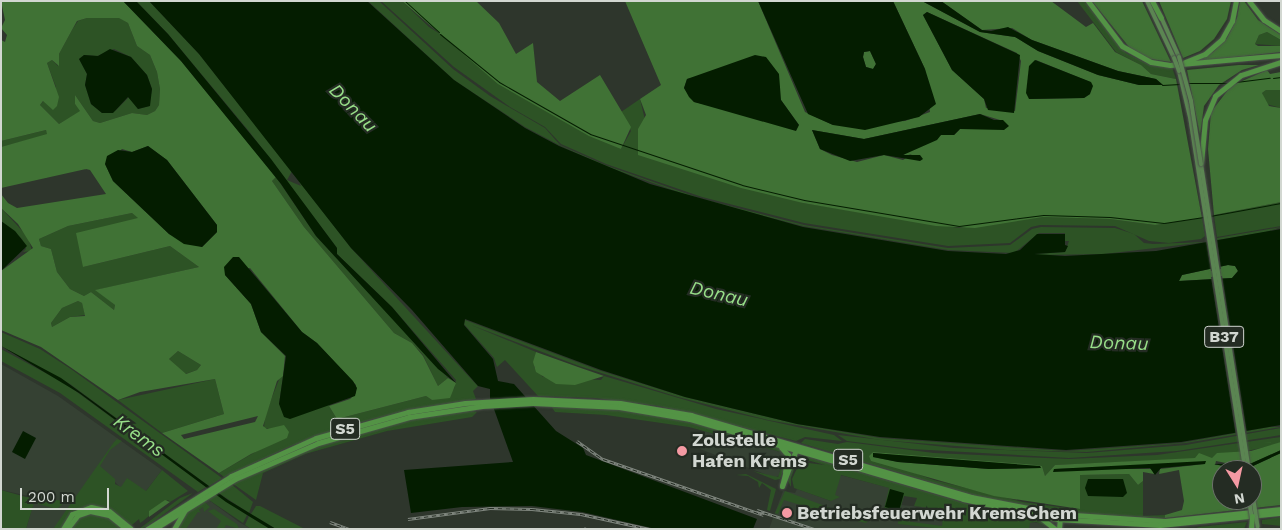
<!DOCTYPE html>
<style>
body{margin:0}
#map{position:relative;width:1282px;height:530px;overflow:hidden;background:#2e362c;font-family:"Work Sans",sans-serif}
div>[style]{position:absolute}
.built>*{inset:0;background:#354133}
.green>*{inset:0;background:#2d5325}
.forest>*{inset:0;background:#407235}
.water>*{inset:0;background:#041d00}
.pier>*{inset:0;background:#2e362c}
.stream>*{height:1px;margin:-0.5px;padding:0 0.5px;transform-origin:0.5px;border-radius:0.5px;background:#041d00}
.roads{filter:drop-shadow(0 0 1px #4b514a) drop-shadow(0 0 1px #4b514a)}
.primary>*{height:4px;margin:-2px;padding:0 2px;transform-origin:2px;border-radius:2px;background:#5b8552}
.highway>*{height:5px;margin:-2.5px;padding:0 2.5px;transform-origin:2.5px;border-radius:2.5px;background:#539345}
.rail>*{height:3px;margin-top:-1.5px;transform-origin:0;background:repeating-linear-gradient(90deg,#242c23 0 4px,#828981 0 8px);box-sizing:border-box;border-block:1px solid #828981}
.bridges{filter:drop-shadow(0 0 1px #4b514a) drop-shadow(0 0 1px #4b514a)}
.primary-bridge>*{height:4px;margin:-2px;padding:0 2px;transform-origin:2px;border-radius:2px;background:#5b8552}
.highway-bridge>*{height:5px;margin:-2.5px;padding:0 2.5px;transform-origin:2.5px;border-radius:2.5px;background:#539345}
.dots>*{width:14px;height:14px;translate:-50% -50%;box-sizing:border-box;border:2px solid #242c23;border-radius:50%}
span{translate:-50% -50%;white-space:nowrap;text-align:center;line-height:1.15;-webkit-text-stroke:4.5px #242c23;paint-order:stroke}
.shield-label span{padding:1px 4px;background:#242c23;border:1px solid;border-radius:4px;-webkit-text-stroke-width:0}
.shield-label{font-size:16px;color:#d2d7d1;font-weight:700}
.poi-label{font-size:18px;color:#d2d7d1;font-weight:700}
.left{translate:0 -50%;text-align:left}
.water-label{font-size:19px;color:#97de88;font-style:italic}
.frame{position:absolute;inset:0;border:2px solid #d2d7d1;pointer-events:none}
.north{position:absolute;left:1212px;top:460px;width:50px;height:50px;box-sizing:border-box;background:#242c23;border:1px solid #6a7069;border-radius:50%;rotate:170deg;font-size:14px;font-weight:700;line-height:20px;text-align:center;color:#d2d7d1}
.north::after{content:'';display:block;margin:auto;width:18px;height:22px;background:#f49aa3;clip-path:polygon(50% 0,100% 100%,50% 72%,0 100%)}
.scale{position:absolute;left:20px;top:488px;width:89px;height:22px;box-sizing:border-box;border:2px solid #d2d7d1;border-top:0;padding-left:6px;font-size:15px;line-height:18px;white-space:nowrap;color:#d2d7d1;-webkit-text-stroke:4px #242c23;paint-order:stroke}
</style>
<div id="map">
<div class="built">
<div style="clip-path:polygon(1px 364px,58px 396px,162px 470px,146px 491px,120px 487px,99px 466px,57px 525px,53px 529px,26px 529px,34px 502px,57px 509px,47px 500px,1px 490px)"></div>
<div style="clip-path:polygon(704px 431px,781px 452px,785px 457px,780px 475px,775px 478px,700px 449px)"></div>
<div style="clip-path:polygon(840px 475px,890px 488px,884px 508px,899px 513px,901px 505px,944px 509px,943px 529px,769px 529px,783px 491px,795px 493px,797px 489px,831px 501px)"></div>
<div style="clip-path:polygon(206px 498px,239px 522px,251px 529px,182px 529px)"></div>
<div style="clip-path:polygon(1029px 522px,1040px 523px,1049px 529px,1029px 529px)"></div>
</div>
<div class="green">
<div style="clip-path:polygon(136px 1px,149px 1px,199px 54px,292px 171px,287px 180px,301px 186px,299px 181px,351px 248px,472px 380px,478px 386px,473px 391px,476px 399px,408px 410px,347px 426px,291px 446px,224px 477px,219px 473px,264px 447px,270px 429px,264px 428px,265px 415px,280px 377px,283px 376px,279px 404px,331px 403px,329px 406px,337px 419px,426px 396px,432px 400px,454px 389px,456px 380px,392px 307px,337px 254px,337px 248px,248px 130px,168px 34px)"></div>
<div style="clip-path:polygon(368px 1px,379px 1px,453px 69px,490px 96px,545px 128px,560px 145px,605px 165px,702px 199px,804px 225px,948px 248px,1010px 245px,1032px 229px,1041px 227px,1115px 228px,1134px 234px,1144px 243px,1153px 244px,1206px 242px,1104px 254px,1039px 255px,1035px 254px,1065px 252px,1069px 241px,1065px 241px,1065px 233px,1039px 233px,1014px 253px,948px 250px,803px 226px,701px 200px,605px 166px,559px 145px,525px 127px,454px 80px)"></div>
<div style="clip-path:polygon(381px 1px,402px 1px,429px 27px,621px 149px,631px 131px,621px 112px,640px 99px,645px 120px,803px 203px,959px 228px,1043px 217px,1110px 219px,1155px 225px,1202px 218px,1205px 236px,1201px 239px,1169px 243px,1149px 241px,1115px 226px,1040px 225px,1031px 227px,1010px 243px,948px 246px,804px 223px,702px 197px,606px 164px,561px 144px,545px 127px,510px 107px,454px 67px)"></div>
<div style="clip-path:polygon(1077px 1px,1084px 1px,1126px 53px,1150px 65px,1172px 67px,1176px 79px,1151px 74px,1141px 65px,1116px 52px)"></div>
<div style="clip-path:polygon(evenodd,87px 18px,120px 18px,128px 23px,137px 46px,150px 55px,157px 72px,160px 89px,159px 105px,155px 111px,147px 115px,132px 113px,100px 123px,93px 121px,75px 95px,75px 104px,81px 111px,59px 124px,40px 105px,56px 87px,47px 63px,52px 60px,58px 66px,59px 54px,72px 30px,78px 21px,87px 18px,114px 49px,131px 57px,147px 75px,152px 89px,149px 106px,138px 109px,129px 97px,115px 111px,102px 113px,91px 104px,85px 85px,87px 74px,79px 59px,84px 55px,97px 56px,114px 49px)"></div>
<div style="clip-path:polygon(1267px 32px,1281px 40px,1281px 46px,1255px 44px,1259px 35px)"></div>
<div style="clip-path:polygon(1266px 90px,1281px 90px,1281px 108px,1266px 104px,1262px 93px)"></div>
<div style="clip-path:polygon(46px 130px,48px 135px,1px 147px,1px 141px)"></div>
<div style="clip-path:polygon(276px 177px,316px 236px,448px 378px,438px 386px,423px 355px,412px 343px,394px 333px,304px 227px,272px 181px)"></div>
<div style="clip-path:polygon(1281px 202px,1281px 226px,1217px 237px,1214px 215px)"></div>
<div style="clip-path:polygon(1px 208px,28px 237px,32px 251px,23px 252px,26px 249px,22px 239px,1px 221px)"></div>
<div style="clip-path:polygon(132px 213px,139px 218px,83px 267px,170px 246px,199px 267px,96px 290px,115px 305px,114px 310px,91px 292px,84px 296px,70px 289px,57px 272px,51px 249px,41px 246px,39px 239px,68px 226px)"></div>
<div style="clip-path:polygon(1281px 227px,1266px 232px,1217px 240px,1217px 238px)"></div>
<div style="clip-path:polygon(78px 301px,82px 303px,85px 315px,70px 317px,52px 327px,51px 323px,62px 308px)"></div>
<div style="clip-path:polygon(465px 320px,601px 371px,685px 397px,797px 424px,880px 438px,1066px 451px,1181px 443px,1269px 427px,1281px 427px,1186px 443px,1087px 452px,1007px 450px,880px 440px,768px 420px,678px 397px,579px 366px,471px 325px,536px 352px,534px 367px,543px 377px,601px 380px,604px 376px,716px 409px,834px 435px,842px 441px,805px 437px,796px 441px,659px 406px,595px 398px,538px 396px,505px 360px,497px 367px,494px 358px,464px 324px)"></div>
<div style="clip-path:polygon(1px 332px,40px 349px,71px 369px,222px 478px,209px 486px,70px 384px,1px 346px)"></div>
<div style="clip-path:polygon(1px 349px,66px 384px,206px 487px,198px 492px,60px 393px,1px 361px)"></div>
<div style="clip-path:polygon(178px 351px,201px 365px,197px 370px,185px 374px,169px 359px)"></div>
<div style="clip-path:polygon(215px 379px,224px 414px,162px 433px,118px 400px)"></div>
<div style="clip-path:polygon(551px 406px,619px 409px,690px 421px,783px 449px,786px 454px,784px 469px,780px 479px,775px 480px,753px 471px,778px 477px,785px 457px,781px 452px,689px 427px,606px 415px,555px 412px)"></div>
<div style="clip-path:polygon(466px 410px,477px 412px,472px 417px,387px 431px,305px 454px,263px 473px,256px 500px,232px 483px,318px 445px,410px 419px)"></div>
<div style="clip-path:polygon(1281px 428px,1281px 435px,1177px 451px,1069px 458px,911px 449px,847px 441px,838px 435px,954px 448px,1087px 453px,1186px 445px)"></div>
<div style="clip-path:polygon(1281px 437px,1280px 444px,1213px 458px,1055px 465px,1045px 476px,1042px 466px,1037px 465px,873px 452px,869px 456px,934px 480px,1023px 502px,1074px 509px,1080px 509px,1080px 475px,1129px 474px,1138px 485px,1143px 481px,1143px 516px,1165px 515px,1165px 518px,1080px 514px,983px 498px,801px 443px,805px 439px,838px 444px,847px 442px,934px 453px,1069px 459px,1157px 455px)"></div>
<div style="clip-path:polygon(117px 439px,122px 441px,110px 450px,100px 466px,115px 479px,115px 484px,121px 487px,127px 478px,146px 491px,162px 470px,188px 491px,170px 502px,168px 500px,143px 521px,140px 523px,139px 519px,132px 525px,134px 529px,110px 510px,91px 506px,76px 510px,62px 529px,53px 529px,114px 442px)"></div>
<div style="clip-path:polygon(805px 456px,981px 508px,1043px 521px,1053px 529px,1036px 522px,1030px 523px,1029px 529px,943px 529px,898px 524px,898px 520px,942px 526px,944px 510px,914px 506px,917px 498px,904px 496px,899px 513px,884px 509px,889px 488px,841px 475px,835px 495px,840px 497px,831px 501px,794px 488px,792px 479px,800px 462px,825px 465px,807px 460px,800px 461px,794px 469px,791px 478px,791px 487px,788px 481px,794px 463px)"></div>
<div style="clip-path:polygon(746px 474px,776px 489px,770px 511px,767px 510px,771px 490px,762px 483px,759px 488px,758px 482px,748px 476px,736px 475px)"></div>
<div style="clip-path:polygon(231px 484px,253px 502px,249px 513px,217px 492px)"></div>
<div style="clip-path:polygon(1px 490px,26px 497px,66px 501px,57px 509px,34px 503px,26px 529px,1px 529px)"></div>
<div style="clip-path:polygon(785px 491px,857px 518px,869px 520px,866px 523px,852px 520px,838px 512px,836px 516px,784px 500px,778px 514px,775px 513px)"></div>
<div style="clip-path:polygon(193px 493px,146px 527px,139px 529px,180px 498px)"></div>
<div style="clip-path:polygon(214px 493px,247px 515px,243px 523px,206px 498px)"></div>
<div style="clip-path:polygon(203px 500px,210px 507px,204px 512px,203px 507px,199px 510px,201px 513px,198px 512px,186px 529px,176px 529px,184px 513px)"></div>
<div style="clip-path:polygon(256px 506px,260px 506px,305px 529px,276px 529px,251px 514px)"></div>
<div style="clip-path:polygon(214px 509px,237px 524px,239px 529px,226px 525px,224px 529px,216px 529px,221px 521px,208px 511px)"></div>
<div style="clip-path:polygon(90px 512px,108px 516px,124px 529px,69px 529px,79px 516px)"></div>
<div style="clip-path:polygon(249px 516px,270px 529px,251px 529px,245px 525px)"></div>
<div style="clip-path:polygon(1281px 517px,1281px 526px,1262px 524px,1262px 520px)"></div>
<div style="clip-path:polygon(1247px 522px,1244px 529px,1194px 529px,1199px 527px)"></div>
</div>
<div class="forest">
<div style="clip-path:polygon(evenodd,1px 1px,123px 1px,181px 61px,276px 177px,272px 181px,304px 227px,394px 333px,412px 343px,423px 356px,438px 386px,448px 378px,456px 383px,450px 398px,432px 400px,426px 396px,337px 419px,329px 406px,350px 399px,356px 393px,356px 385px,317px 343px,302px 332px,250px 268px,225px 275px,251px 304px,261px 332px,285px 356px,283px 376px,277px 381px,263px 426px,267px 429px,284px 425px,289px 432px,287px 438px,251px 454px,219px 473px,162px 433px,224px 414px,215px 379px,140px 392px,118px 400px,41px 347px,1px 330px,1px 271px,33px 248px,18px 224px,1px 208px,1px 194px,8px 203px,17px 208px,106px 194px,90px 170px,86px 169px,1px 188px,1px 147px,47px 134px,46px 130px,1px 141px,1px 40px,5px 42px,7px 35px,1px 28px,5px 20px,1px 1px,87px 18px,119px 18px,128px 23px,137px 46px,150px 55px,157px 72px,160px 89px,159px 105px,155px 111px,147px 115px,132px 113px,100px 123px,93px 121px,75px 95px,75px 104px,80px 111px,59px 124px,40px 105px,43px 101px,53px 110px,57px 106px,59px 97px,47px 63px,52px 60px,59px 66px,59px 54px,72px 30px,77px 21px,87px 18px,1px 1px,148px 146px,167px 160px,217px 225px,217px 232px,202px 247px,169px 234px,113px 181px,105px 164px,122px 149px,132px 152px,148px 146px,1px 1px,132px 213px,138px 218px,76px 233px,83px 267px,170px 246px,199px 267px,95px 290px,115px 305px,114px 310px,91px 292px,84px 296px,70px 289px,57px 272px,51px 249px,41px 246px,39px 239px,68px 226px,132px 213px,1px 1px,78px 301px,82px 303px,85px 316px,70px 317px,52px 327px,51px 323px,62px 308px,78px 301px,1px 1px,178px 351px,201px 365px,197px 370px,186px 374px,169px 359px,178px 351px,1px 1px,258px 416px,255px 422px,184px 439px,181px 435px,258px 416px)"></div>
<div style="clip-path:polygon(402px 1px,476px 1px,499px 23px,516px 54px,533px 43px,537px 82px,560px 101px,600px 75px,631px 127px,621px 149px,589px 136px,498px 84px)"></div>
<div style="clip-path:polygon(evenodd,625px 1px,758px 1px,805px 112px,833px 125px,905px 121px,930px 112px,925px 69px,893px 1px,922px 1px,980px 32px,1015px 37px,1038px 51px,1098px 75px,1139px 85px,1163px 85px,1156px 79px,1118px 71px,1032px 40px,1012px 28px,982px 30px,941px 1px,1051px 1px,1086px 27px,1093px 23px,1115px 52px,1141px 65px,1151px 74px,1176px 79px,1202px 218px,1155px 225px,1110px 219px,1043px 217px,975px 228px,936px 226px,803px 203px,741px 188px,638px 155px,638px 129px,646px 115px,640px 99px,661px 85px,625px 1px,927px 12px,1017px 53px,1021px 61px,1015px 111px,986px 108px,984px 99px,952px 70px,923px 15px,927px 12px,625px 1px,1036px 60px,1090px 82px,1090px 94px,1084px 98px,1029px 99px,1036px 60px,625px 1px,708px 74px,781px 100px,799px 125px,694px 102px,684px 88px,687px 79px,708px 74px,625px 1px,980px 114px,1000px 120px,987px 129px,960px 129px,954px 135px,941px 135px,904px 154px,905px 156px,912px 154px,903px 160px,884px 155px,857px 162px,832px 155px,820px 149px,812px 130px,864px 139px,980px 114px)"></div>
<div style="clip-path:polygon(1092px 1px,1142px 1px,1171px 62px,1150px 59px,1129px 47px)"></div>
<div style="clip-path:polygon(1159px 1px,1231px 1px,1227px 19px,1214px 39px,1200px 51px,1183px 58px)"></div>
<div style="clip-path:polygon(1240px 1px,1244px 1px,1258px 20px,1281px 35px,1281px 40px,1267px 32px,1259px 35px,1255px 44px,1258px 46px,1281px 46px,1281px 52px,1198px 61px,1213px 52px,1227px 38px,1237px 18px)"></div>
<div style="clip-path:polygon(870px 51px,876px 64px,873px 69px,866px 67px,863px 57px,864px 52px)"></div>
<div style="clip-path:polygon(1239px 65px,1259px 65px,1242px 70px,1219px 85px,1204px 106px,1200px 135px,1187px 70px)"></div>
<div style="clip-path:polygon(1267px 70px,1270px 74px,1281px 72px,1281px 90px,1266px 90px,1262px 93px,1269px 106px,1281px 108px,1281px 202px,1214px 215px,1208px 149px,1211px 112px,1231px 86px)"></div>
<div style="clip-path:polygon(1228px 265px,1235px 266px,1238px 271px,1232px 278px,1179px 281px,1182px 275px)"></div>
<div style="clip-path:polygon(536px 352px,578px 367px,604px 376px,575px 385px,556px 384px,536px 372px,533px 362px)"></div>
<div style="clip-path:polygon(evenodd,1281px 442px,1281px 450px,1252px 463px,1236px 465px,1216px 461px,1215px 465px,1253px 466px,1281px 453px,1281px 505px,1165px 518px,1165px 515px,1182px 510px,1184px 501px,1179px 470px,1159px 474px,1160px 469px,1205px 464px,1054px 469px,1152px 469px,1154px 474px,1143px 472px,1143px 481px,1138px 485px,1129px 474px,1080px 475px,1080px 509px,994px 496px,871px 461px,869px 456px,873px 452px,1037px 465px,1042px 466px,1045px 476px,1055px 465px,1195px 458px,1199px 453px,1212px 458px,1217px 453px,1251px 451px,1281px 442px,873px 453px,949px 461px,1041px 468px,989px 469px,898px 462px,873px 457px,873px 453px,1281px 442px,1222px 470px,1252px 470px,1252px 500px,1222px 500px,1222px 470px)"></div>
<div style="clip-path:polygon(165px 500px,170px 502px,149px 517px,149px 511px)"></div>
</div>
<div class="water">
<div style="clip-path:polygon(123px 1px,136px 1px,168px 34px,271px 159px,337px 248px,337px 254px,392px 307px,456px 383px,438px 369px,316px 236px,281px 184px,181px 61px)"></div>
<div style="clip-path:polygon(evenodd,149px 1px,367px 1px,454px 80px,525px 128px,559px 146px,650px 184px,803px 227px,948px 251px,1006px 254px,1020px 250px,1037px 234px,1065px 234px,1065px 245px,1068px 246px,1065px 252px,1034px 254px,1065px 256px,1156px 251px,1281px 229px,1281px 425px,1181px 442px,1066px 450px,880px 437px,797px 424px,685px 397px,601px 370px,465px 319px,464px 325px,493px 359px,498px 381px,514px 384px,556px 431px,583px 448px,586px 455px,757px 519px,753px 529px,656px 529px,582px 512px,532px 506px,462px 507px,411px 513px,404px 470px,513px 462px,490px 398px,490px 389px,478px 386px,412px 310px,351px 248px,199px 54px,149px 1px,1228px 265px,1235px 266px,1238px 271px,1232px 278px,1179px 281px,1182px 275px,1228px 265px)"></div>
<div style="clip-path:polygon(evenodd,758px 1px,893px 1px,925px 69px,936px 104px,919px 117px,865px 130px,833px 125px,808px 114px,758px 1px,870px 51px,876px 64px,873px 69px,866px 67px,863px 57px,864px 52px,870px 51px)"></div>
<div style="clip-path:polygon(922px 1px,941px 1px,982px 30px,991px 31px,1008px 27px,1032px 40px,1118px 71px,1156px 79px,1163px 85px,1139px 85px,1098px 75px,1038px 51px,1015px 37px,980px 32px)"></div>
<div style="clip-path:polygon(927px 12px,1020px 55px,1014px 113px,988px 110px,984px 99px,952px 70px,923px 15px)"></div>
<div style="clip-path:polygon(110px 49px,131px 57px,147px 75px,152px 89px,150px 106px,138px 109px,128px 97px,113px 113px,102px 113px,91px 104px,85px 85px,87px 74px,79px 59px,84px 55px,98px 56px)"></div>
<div style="clip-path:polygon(755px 55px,766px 57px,779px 74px,781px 100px,799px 125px,796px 131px,694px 102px,689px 97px,684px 88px,687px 79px)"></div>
<div style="clip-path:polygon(1035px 60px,1091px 82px,1093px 86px,1090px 94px,1084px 98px,1029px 99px,1026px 93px,1029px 66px)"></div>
<div style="clip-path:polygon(980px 114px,994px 120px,1003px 120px,1009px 126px,1004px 130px,960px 129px,954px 135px,941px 135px,937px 140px,903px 155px,920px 155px,923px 159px,920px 161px,884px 155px,850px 161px,820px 149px,812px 130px,864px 139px)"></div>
<div style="clip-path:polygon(148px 146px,167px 160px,217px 225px,217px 232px,202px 247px,184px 244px,169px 234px,113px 181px,105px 164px,107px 156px,118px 150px,132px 152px)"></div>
<div style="clip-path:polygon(1px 221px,15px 231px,27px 246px,1px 271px)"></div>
<div style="clip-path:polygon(233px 257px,239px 257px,302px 332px,317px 343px,353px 381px,357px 388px,355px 396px,290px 419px,284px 417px,279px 404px,286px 356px,261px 332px,251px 304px,225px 275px,224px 267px)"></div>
<div style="clip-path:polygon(1px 346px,61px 378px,228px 500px,276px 529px,270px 529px,226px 502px,79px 393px)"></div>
<div style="clip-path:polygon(23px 431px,36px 438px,25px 459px,12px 452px)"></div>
<div style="clip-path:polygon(1281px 450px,1281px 453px,1253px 466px,1236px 469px,1214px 464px,1252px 463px)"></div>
<div style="clip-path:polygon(873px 453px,1040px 466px,1041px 468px,989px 469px,898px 462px,873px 457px)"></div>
<div style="clip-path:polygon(1206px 461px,1205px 464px,1161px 468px,1155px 475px,1150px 468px,1053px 472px,1054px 469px)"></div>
<div style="clip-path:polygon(1088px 479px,1123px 479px,1127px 493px,1123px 497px,1088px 496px,1085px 488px)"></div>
<div style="clip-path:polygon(890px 489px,904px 493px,899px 511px,885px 507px)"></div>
</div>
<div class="pier">
<div style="clip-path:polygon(1217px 238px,1221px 269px,1211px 271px,1206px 240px)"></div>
<div style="clip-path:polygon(1222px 276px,1247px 434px,1236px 436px,1211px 277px)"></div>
</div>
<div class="stream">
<div style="left:405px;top:1px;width:46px;rotate:42.4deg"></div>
<div style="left:440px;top:34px;width:76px;rotate:39.1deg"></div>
<div style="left:499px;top:82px;width:105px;rotate:29.7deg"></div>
<div style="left:590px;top:134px;width:160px;rotate:18.5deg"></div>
<div style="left:742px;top:185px;width:64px;rotate:13.6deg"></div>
<div style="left:804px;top:200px;width:157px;rotate:9.5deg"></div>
<div style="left:959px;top:226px;width:85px;rotate:-7.5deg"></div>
<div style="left:1043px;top:215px;width:67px;rotate:1.7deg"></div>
<div style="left:1110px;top:217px;width:54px;rotate:6.3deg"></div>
<div style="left:1164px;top:223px;width:40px;rotate:-8.5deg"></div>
<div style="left:1273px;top:78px;width:8px;rotate:-7deg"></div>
<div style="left:1236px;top:82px;width:34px;rotate:-7deg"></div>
<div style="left:1187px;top:83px;width:40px"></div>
<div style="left:1162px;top:85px;width:18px;rotate:-3deg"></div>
<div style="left:1210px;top:216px;width:72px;rotate:-10.4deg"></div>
</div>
<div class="roads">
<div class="primary">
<div style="left:1147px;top:1px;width:63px;rotate:64.7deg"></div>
<div style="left:1161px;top:17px;width:44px;rotate:65.8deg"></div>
<div style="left:1179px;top:71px;width:47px;rotate:76.6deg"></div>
<div style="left:1190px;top:117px;width:357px;rotate:81.1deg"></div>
<div style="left:1201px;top:164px;width:310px;rotate:81.1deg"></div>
<div style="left:1254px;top:528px;width:1px;rotate:90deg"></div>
</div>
<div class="highway">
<div style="left:1088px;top:1px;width:56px;rotate:52.9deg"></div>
<div style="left:1122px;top:46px;width:33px;rotate:29deg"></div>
<div style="left:1151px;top:62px;width:19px;rotate:9deg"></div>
<div style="left:1170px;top:65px;width:111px;rotate:-5.1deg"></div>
<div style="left:1152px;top:1px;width:19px;rotate:62deg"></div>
<div style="left:1249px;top:1px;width:24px;rotate:52deg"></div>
<div style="left:1264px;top:20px;width:20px;rotate:33deg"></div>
<div style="left:1185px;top:62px;width:22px;rotate:-22deg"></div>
<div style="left:1205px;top:54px;width:23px;rotate:-41deg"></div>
<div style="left:1222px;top:39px;width:21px;rotate:-61deg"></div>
<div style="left:1232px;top:21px;width:20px;rotate:-79deg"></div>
<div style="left:1201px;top:163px;width:43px;rotate:-84.7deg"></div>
<div style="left:1205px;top:120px;width:26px;rotate:-67deg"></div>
<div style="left:1215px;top:96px;width:33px;rotate:-39deg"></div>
<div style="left:1241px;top:75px;width:42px;rotate:-18deg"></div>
<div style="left:781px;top:447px;width:11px;rotate:49deg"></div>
<div style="left:788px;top:455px;width:17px;rotate:100deg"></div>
<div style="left:782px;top:486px;width:42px;rotate:-69deg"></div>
<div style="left:782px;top:486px;width:16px;rotate:-76deg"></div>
<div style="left:1041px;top:518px;width:18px;rotate:38deg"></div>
<div style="left:63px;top:529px;width:17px;rotate:-59deg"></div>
<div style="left:72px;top:514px;width:20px;rotate:-20deg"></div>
<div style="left:91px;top:507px;width:18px;rotate:13deg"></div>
<div style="left:109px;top:511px;width:28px;rotate:39deg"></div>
<div style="left:67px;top:529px;width:18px;rotate:-52deg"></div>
<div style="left:78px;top:515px;width:13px;rotate:-18deg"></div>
<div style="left:90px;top:511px;width:19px;rotate:12deg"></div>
<div style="left:109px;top:515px;width:22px;rotate:39deg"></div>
<div style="left:147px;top:529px;width:99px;rotate:-32.2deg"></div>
<div style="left:231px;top:476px;width:93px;rotate:-24.1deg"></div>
<div style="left:316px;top:438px;width:96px;rotate:-15.8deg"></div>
<div style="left:408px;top:412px;width:58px;rotate:-9deg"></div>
<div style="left:465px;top:403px;width:68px;rotate:-3.4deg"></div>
<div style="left:533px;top:399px;width:87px;rotate:2.6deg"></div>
<div style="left:620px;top:403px;width:72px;rotate:9.6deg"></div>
<div style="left:691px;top:415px;width:292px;rotate:16.3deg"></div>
<div style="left:971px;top:497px;width:90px;rotate:10.9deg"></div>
<div style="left:1059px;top:514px;width:106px;rotate:3.8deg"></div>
<div style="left:1165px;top:521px;width:117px;rotate:-5.9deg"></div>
<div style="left:154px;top:529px;width:95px;rotate:-31.7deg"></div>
<div style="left:235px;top:479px;width:90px;rotate:-23.4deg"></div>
<div style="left:318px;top:443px;width:95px;rotate:-15.9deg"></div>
<div style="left:409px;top:417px;width:74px;rotate:-8.6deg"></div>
<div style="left:482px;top:406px;width:51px;rotate:-3.4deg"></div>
<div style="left:533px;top:403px;width:86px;rotate:2.7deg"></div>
<div style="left:619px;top:407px;width:72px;rotate:9.6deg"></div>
<div style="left:690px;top:419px;width:284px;rotate:16.3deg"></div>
<div style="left:963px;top:499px;width:96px;rotate:12deg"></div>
<div style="left:1057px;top:519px;width:103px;rotate:3.3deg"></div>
<div style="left:1160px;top:525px;width:122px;rotate:-5.7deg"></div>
<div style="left:174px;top:529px;width:22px;rotate:-60deg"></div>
<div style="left:1059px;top:529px;width:12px;rotate:-85deg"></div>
</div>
</div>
<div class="rail">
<div style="left:577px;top:441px;width:32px;rotate:35deg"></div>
<div style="left:603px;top:459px;width:170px;rotate:19.2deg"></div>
<div style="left:757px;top:510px;width:60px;rotate:18.4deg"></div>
<div style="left:408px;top:519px;width:83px;rotate:-7.6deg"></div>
<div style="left:490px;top:508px;width:42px;rotate:1.4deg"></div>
<div style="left:532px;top:509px;width:49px;rotate:5.8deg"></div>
<div style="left:581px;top:514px;width:70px;rotate:12.4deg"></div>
<div style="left:330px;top:522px;width:20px;rotate:20deg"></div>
<div style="left:584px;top:528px;width:2px;rotate:27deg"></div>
</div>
<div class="bridges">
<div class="primary-bridge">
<div style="left:1179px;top:57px;width:46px;rotate:74.7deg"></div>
<div style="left:1191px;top:101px;width:64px;rotate:81deg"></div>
<div style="left:1174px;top:58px;width:14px;rotate:69deg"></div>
<div style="left:1252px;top:491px;width:36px;rotate:81deg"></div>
<div style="left:1249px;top:500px;width:18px;rotate:81deg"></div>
</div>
<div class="highway-bridge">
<div style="left:1251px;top:528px;width:12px;rotate:-85deg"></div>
</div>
</div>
<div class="dots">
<div style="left:682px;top:451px;background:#f49aa3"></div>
<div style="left:787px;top:513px;background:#f49aa3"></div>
</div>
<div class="shield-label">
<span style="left:1224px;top:337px">B37</span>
<span style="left:345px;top:429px">S5</span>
<span style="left:848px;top:460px">S5</span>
</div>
<div class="poi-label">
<span class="left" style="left:692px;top:451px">Zollstelle<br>Hafen Krems</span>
<span class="left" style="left:797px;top:513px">Betriebsfeuerwehr KremsChem</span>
</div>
<div class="water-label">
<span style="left:353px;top:108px;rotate:46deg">Donau</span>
<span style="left:719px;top:294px;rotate:13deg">Donau</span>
<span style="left:1119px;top:343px;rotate:2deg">Donau</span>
<span style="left:139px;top:436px;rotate:36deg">Krems</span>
</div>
<div class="frame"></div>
<div class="north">N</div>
<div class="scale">200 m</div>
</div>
